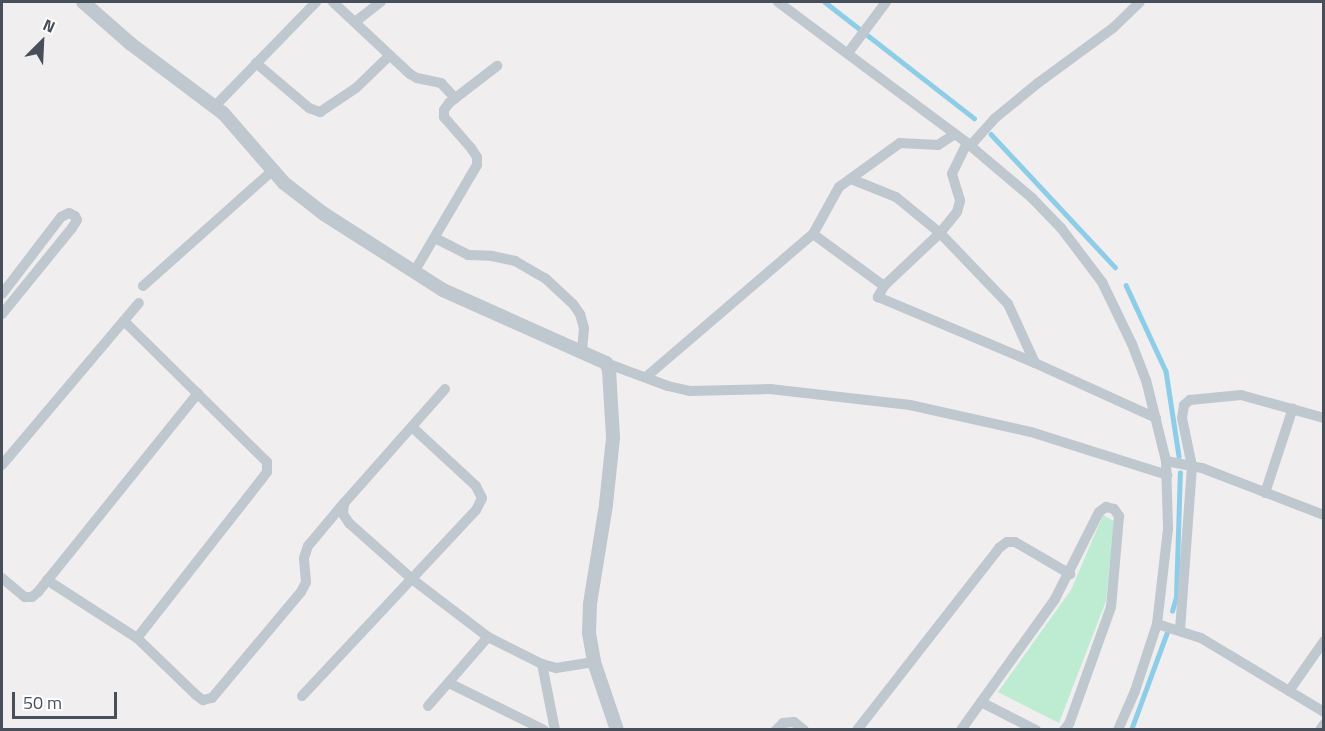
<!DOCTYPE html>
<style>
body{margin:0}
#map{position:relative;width:1325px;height:731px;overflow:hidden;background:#f0eeee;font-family:"Titillium Web",sans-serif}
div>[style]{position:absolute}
.green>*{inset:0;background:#beecd3}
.stream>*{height:4.5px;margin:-2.25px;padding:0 2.25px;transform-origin:2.25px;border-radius:2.25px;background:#8dcde7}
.minor>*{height:10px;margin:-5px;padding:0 5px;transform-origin:5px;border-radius:5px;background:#bfc7cf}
.tertiary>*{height:14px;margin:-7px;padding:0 7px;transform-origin:7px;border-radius:7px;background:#bfc7cf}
span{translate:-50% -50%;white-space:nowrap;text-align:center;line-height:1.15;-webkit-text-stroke:5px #fff;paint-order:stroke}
.frame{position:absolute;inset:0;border:3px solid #474f5a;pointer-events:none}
.north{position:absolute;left:12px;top:12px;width:60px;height:60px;-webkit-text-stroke:4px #fff;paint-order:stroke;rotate:24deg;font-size:16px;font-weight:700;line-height:24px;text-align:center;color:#474f5a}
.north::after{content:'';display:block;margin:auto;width:21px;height:27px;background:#474f5a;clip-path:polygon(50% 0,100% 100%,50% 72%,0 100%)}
.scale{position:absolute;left:12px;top:692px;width:105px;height:27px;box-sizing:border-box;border:3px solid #474f5a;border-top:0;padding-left:8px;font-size:18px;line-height:21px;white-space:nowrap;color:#474f5a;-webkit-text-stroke:4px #fff;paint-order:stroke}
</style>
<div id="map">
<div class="green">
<div style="clip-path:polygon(1103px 515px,1114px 521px,1106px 601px,1059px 723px,998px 692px,1071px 590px)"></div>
</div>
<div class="stream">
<div style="left:825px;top:2px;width:189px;rotate:37.9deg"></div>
<div style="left:991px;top:134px;width:182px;rotate:47deg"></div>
<div style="left:1126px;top:285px;width:95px;rotate:65.1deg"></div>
<div style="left:1166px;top:371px;width:86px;rotate:81.3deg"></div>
<div style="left:1172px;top:611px;width:15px;rotate:-74deg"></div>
<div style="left:1176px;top:597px;width:124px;rotate:-88.2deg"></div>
<div style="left:1131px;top:730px;width:104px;rotate:-69.8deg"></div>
</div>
<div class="minor">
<div style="left:333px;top:2px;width:105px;rotate:43.1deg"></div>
<div style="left:410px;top:74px;width:8px;rotate:30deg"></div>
<div style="left:417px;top:78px;width:25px;rotate:12deg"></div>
<div style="left:441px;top:83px;width:21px;rotate:47deg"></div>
<div style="left:778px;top:2px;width:236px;rotate:36.7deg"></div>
<div style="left:967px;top:143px;width:85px;rotate:40.2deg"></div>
<div style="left:1032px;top:198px;width:42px;rotate:46deg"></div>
<div style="left:1061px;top:228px;width:68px;rotate:52.8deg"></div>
<div style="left:1102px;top:282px;width:69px;rotate:64.2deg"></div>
<div style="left:1132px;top:344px;width:39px;rotate:69deg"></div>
<div style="left:1146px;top:380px;width:83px;rotate:76.1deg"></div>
<div style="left:1166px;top:461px;width:68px;rotate:88.3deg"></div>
<div style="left:1168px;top:529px;width:96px;rotate:96.6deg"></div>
<div style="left:1157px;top:624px;width:71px;rotate:108.2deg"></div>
<div style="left:1135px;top:691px;width:43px;rotate:113.6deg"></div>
<div style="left:355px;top:22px;width:33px;rotate:-38deg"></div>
<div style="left:848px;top:53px;width:64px;rotate:-53.3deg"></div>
<div style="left:256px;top:63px;width:70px;rotate:40.3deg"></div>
<div style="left:309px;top:108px;width:12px;rotate:20deg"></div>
<div style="left:320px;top:112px;width:43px;rotate:-33.7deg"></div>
<div style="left:356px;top:88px;width:47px;rotate:-44.1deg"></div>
<div style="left:215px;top:106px;width:145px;rotate:-45.8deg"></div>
<div style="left:967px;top:143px;width:34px;rotate:116deg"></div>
<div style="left:952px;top:174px;width:28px;rotate:73deg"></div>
<div style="left:960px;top:201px;width:11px;rotate:105deg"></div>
<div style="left:957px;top:212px;width:27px;rotate:129deg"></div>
<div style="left:940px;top:233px;width:77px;rotate:136.6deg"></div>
<div style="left:884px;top:286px;width:13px;rotate:119deg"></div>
<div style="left:878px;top:297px;width:170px;rotate:22.8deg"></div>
<div style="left:1035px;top:363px;width:133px;rotate:24.4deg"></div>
<div style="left:970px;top:146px;width:36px;rotate:-48deg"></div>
<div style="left:994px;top:119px;width:57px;rotate:-39.3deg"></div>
<div style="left:1038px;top:83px;width:93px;rotate:-36.3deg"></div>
<div style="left:1113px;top:28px;width:37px;rotate:-44deg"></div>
<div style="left:851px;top:179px;width:48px;rotate:21.8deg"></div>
<div style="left:896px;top:197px;width:57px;rotate:39.3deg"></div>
<div style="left:940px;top:233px;width:98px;rotate:46.2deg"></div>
<div style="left:1008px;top:304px;width:65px;rotate:65.4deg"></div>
<div style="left:813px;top:234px;width:88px;rotate:36.2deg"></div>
<div style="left:435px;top:238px;width:37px;rotate:27deg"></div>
<div style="left:468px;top:255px;width:24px;rotate:2deg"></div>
<div style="left:492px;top:256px;width:24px;rotate:12deg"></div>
<div style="left:515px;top:261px;width:34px;rotate:30deg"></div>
<div style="left:545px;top:278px;width:38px;rotate:43deg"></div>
<div style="left:573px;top:304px;width:12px;rotate:55deg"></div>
<div style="left:580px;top:314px;width:15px;rotate:74deg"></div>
<div style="left:584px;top:328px;width:22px;rotate:95deg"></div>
<div style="left:414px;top:272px;width:124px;rotate:-59.5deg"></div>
<div style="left:477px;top:165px;width:8px;rotate:-90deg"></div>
<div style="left:477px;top:157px;width:11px;rotate:-124deg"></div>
<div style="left:471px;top:148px;width:41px;rotate:-131.1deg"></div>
<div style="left:444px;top:117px;width:7px;rotate:-90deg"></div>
<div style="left:444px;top:110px;width:9px;rotate:-54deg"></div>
<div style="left:449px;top:103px;width:61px;rotate:-37.6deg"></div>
<div style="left:143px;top:286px;width:174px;rotate:-41.7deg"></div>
<div style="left:2px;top:294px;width:97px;rotate:-52.5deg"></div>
<div style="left:61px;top:217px;width:9px;rotate:-27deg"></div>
<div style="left:69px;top:213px;width:7px;rotate:27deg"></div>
<div style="left:75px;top:216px;width:4px;rotate:63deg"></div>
<div style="left:77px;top:220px;width:9px;rotate:122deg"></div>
<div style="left:72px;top:228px;width:111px;rotate:129.1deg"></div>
<div style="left:124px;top:321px;width:201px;rotate:44.6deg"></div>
<div style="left:267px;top:462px;width:10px;rotate:90deg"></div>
<div style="left:267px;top:472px;width:10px;rotate:127deg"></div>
<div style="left:261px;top:480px;width:201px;rotate:128.1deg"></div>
<div style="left:606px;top:363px;width:66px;rotate:20.4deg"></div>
<div style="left:668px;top:386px;width:22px;rotate:13deg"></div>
<div style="left:689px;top:391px;width:81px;rotate:-1.4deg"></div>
<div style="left:770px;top:389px;width:141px;rotate:6.5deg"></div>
<div style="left:910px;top:405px;width:124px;rotate:12.6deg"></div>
<div style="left:1031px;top:432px;width:143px;rotate:17.5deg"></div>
<div style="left:646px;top:377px;width:220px;rotate:-40.6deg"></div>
<div style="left:813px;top:234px;width:54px;rotate:-61deg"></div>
<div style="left:839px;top:187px;width:75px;rotate:-35.8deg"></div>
<div style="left:900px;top:143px;width:38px;rotate:3deg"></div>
<div style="left:938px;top:145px;width:20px;rotate:-33deg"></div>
<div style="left:445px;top:389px;width:152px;rotate:131.5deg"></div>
<div style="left:344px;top:503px;width:11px;rotate:95deg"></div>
<div style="left:343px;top:514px;width:11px;rotate:56deg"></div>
<div style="left:349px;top:523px;width:84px;rotate:41.6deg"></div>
<div style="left:412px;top:579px;width:96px;rotate:37.3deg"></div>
<div style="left:488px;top:637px;width:60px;rotate:26.6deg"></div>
<div style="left:542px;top:664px;width:15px;rotate:16deg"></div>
<div style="left:556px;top:668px;width:38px;rotate:-9deg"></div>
<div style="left:1166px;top:461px;width:37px;rotate:11deg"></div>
<div style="left:1202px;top:468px;width:131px;rotate:21.1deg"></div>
<div style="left:2px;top:465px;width:212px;rotate:-49.8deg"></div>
<div style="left:1265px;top:493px;width:89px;rotate:-71.8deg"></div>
<div style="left:2px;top:578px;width:30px;rotate:40deg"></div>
<div style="left:25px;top:597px;width:7px"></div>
<div style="left:32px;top:597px;width:8px;rotate:-40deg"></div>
<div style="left:38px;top:592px;width:255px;rotate:-51.2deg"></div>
<div style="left:47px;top:580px;width:107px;rotate:32.8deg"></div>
<div style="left:137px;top:638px;width:82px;rotate:44deg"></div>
<div style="left:196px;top:695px;width:9px;rotate:36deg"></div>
<div style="left:203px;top:700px;width:9px;rotate:-13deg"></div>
<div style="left:212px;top:698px;width:138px;rotate:-50deg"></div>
<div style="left:301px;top:592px;width:11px;rotate:-63deg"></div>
<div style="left:306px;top:582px;width:24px;rotate:-95deg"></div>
<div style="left:304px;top:558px;width:13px;rotate:-72deg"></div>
<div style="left:308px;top:546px;width:56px;rotate:-50.1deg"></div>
<div style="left:1157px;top:624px;width:46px;rotate:17.7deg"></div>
<div style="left:1201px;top:638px;width:144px;rotate:31deg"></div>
<div style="left:1180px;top:630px;width:164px;rotate:-85.8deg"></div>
<div style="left:1192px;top:466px;width:49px;rotate:-101.8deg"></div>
<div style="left:1182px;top:418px;width:13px;rotate:-81deg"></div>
<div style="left:1184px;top:405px;width:8px;rotate:-40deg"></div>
<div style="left:1190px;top:400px;width:51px;rotate:-5.6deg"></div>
<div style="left:1241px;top:395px;width:86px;rotate:15.5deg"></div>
<div style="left:542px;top:664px;width:67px;rotate:78.9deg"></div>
<div style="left:449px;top:683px;width:106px;rotate:26.3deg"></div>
<div style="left:1289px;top:691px;width:61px;rotate:-55deg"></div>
<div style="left:302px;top:696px;width:255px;rotate:-46.9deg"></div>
<div style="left:476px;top:510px;width:13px;rotate:-63deg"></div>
<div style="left:482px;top:498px;width:13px;rotate:-117deg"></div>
<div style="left:476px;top:486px;width:87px;rotate:-137.3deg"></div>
<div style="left:981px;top:702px;width:62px;rotate:27deg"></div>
<div style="left:428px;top:706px;width:91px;rotate:-49deg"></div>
<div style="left:776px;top:730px;width:10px;rotate:-45deg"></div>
<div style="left:783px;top:723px;width:11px;rotate:-5deg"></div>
<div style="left:794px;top:722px;width:13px;rotate:39deg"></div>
<div style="left:857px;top:730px;width:231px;rotate:-52deg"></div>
<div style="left:999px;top:548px;width:10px;rotate:-37deg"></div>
<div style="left:1007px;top:542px;width:8px"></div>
<div style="left:1015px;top:542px;width:64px;rotate:30.2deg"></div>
<div style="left:961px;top:730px;width:161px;rotate:-54.3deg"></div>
<div style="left:1055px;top:599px;width:97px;rotate:-63.2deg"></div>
<div style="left:1099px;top:512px;width:9px;rotate:-36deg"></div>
<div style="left:1106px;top:507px;width:8px;rotate:14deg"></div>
<div style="left:1114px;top:509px;width:9px;rotate:54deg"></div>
<div style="left:1119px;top:516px;width:91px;rotate:95deg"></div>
<div style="left:1111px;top:607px;width:124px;rotate:109.7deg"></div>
<div style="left:1069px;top:724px;width:8px;rotate:130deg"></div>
<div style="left:1320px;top:730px;width:7px;rotate:-56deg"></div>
</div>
<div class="tertiary">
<div style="left:83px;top:2px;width:64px;rotate:41.2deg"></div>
<div style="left:131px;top:44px;width:115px;rotate:36.9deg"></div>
<div style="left:223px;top:113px;width:93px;rotate:48.9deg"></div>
<div style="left:284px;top:183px;width:51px;rotate:37.8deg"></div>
<div style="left:324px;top:214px;width:141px;rotate:32.6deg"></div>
<div style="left:443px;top:290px;width:179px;rotate:24.1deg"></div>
<div style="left:606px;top:363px;width:8px;rotate:67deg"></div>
<div style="left:609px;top:370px;width:68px;rotate:86.6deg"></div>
<div style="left:613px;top:438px;width:67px;rotate:96deg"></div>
<div style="left:606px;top:505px;width:100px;rotate:99.2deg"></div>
<div style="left:590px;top:604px;width:29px;rotate:92deg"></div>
<div style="left:589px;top:633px;width:29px;rotate:80deg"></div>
<div style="left:594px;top:662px;width:72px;rotate:71.3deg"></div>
</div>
<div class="frame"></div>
<div class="north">N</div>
<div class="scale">50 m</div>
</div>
